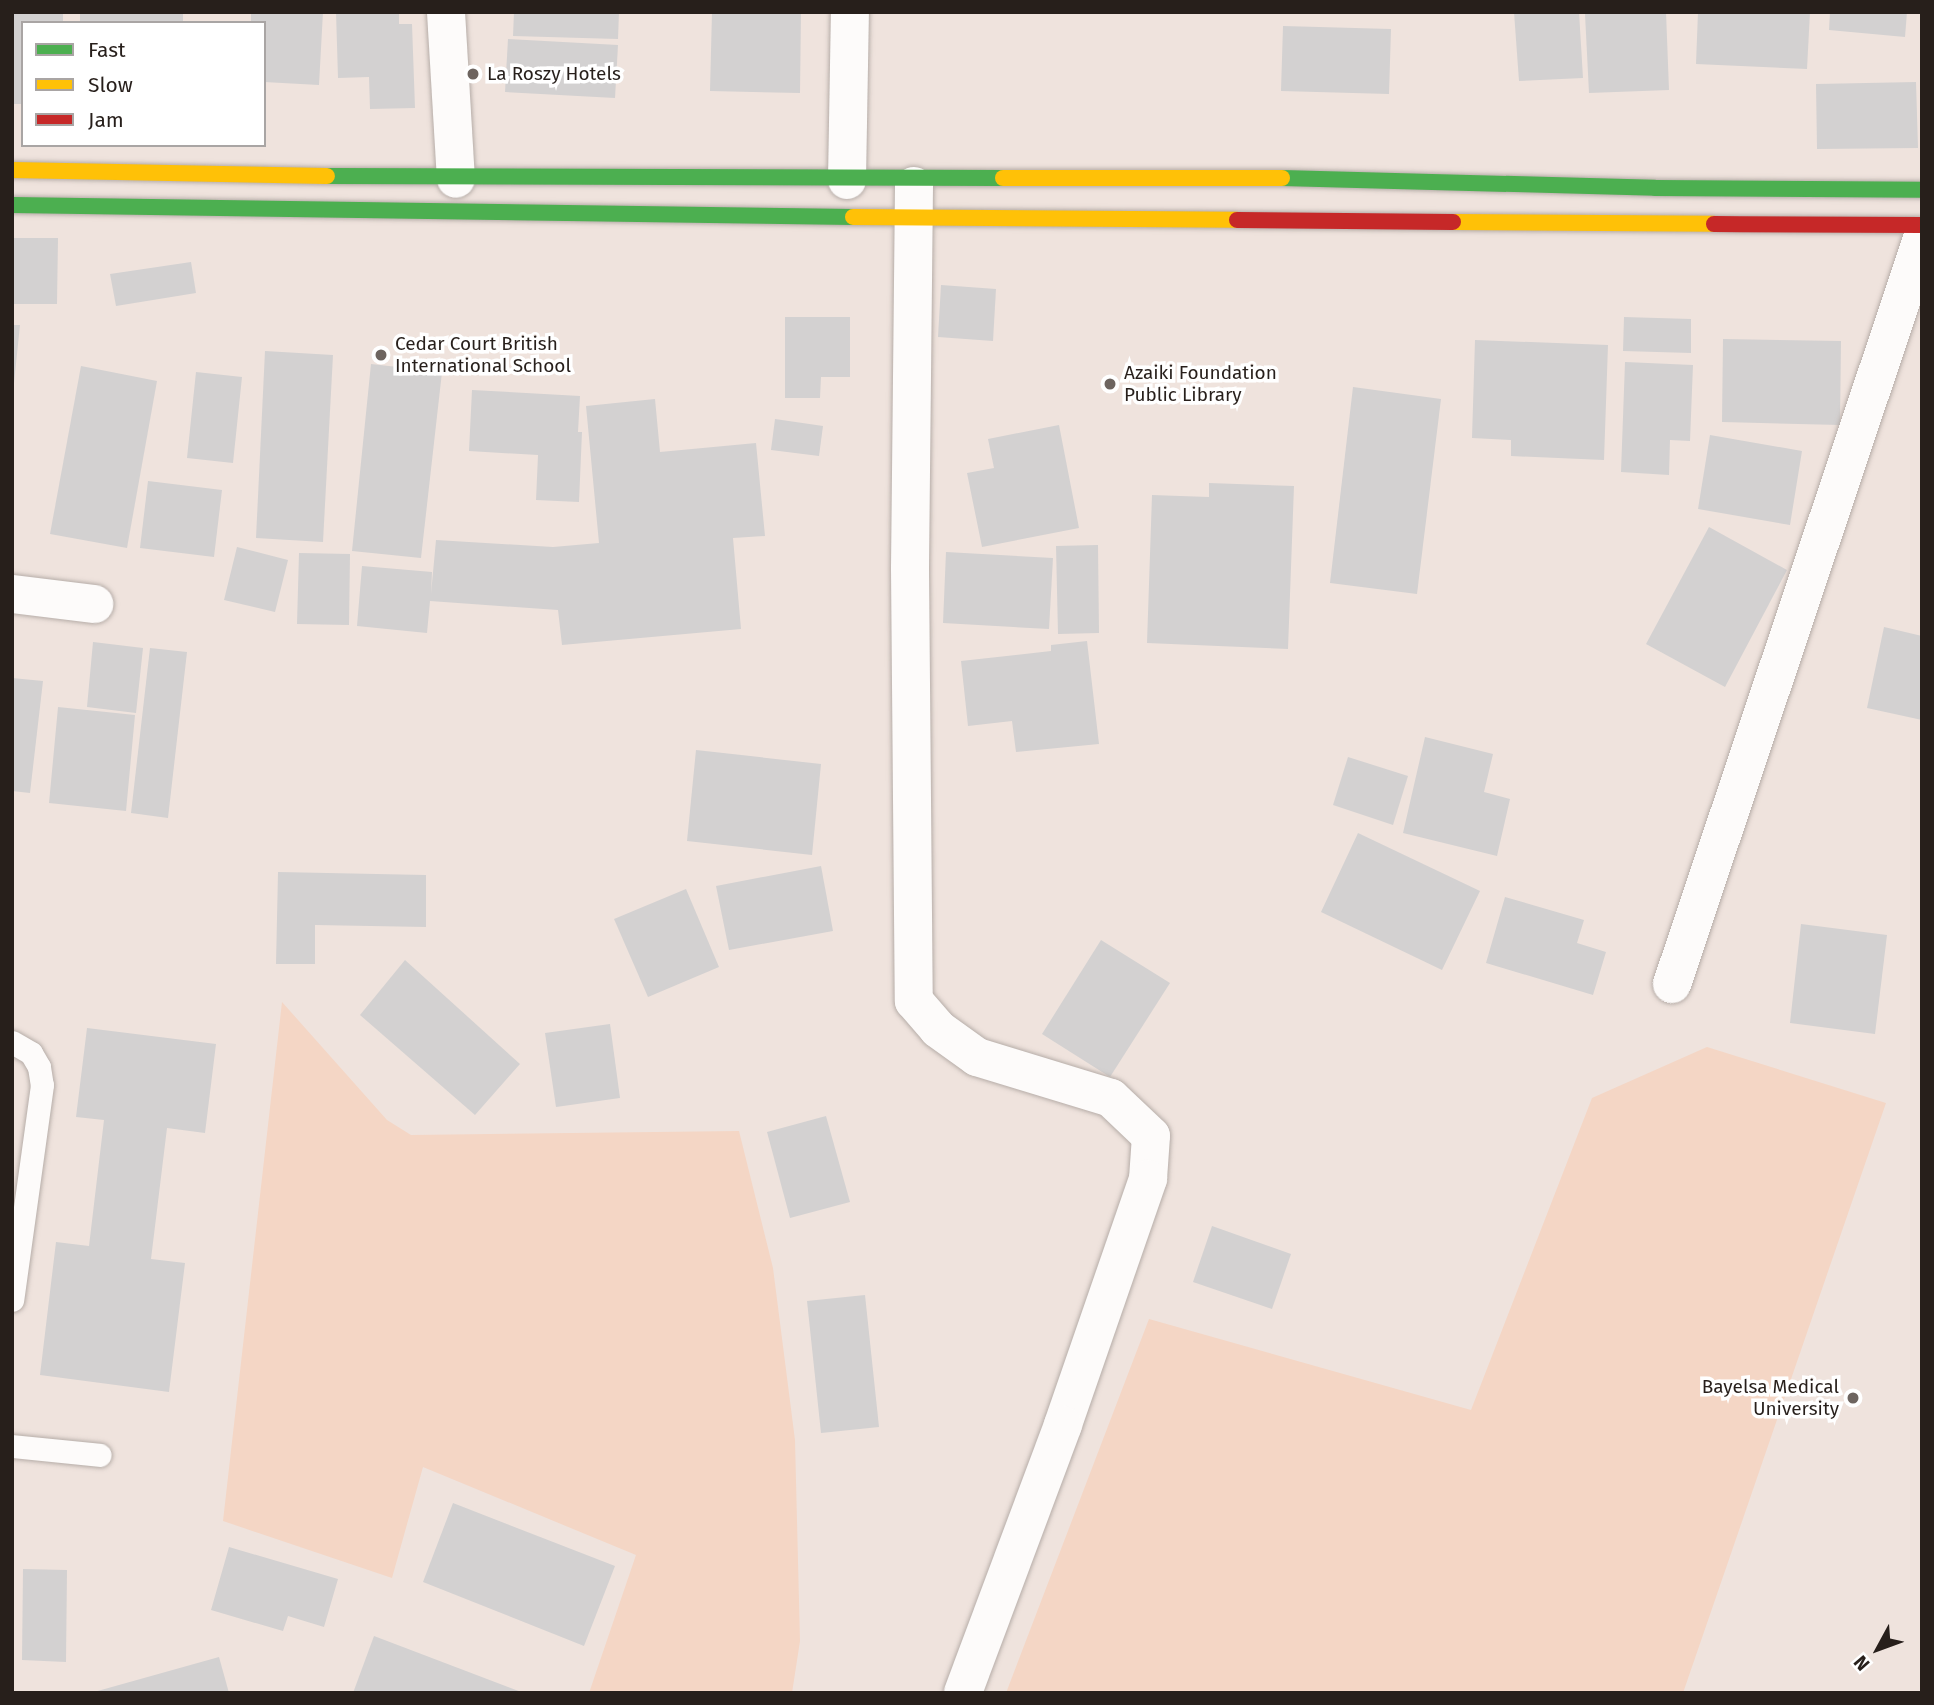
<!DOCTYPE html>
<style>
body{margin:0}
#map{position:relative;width:1934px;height:1705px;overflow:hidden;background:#efe3dd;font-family:"Fira Sans",sans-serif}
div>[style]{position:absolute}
.green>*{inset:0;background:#f4d6c5}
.building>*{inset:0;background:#d3d1d1}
.roads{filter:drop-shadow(0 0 2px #b6ada8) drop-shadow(0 0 2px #b6ada8)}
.lane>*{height:23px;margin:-11.5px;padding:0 11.5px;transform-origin:11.5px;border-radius:11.5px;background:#fdfbfa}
.street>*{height:38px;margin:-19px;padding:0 19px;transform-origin:19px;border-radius:19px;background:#fdfbfa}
.fast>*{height:16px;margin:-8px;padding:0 8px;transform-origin:8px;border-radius:8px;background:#4caf50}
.slow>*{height:16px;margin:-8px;padding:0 8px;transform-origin:8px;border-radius:8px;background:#ffc107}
.jam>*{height:16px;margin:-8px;padding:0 8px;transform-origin:8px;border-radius:8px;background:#c62828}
.dots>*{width:19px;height:19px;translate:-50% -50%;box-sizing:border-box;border:4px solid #fff;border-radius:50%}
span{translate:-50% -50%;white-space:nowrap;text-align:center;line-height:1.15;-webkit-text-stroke:7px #fff;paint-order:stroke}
.poi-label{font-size:19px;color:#271f1b}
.left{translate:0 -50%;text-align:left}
.right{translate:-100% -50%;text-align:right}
.frame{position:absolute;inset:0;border:14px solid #271f1b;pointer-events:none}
.legend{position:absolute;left:21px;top:21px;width:245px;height:126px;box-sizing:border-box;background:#fff;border:2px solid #a9a5a4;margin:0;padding:9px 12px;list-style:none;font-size:21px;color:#271f1b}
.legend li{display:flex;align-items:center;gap:14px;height:35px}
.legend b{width:35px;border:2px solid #a9a5a4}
.north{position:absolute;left:1843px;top:1614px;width:70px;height:70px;-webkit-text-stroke:5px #fff;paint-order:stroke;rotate:229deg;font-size:19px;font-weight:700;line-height:28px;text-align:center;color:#271f1b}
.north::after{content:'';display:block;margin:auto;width:24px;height:32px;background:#271f1b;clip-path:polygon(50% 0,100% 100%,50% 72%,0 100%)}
</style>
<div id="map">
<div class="green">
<div style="clip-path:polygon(282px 1002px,387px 1120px,411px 1135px,739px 1131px,773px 1268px,795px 1440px,800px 1641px,792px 1693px,589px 1693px,636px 1555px,423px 1467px,392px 1578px,223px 1521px)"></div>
<div style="clip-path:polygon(1707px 1047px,1886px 1103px,1683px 1693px,1006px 1693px,1149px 1319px,1471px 1410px,1592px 1098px)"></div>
</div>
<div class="building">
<div style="clip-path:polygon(12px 12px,63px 12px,63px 23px,23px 23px,23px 104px,12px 104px)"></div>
<div style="clip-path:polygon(80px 12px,183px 12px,183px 23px,80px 23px)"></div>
<div style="clip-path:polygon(251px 12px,323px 12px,319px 85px,264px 82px,264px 23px,251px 23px)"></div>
<div style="clip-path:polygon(336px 12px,399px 12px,399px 24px,412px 24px,415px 108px,370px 109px,369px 77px,338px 78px)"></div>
<div style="clip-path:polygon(514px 12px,619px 12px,618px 39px,513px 36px)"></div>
<div style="clip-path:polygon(712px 12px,801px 12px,800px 93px,710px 91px)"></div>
<div style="clip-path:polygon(1514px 12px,1579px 12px,1583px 78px,1519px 81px)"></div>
<div style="clip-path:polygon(1640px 12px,1666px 12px,1669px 90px,1589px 93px,1585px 14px)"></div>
<div style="clip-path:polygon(1698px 12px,1810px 12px,1807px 69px,1696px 64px)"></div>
<div style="clip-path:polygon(1830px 12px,1907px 12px,1905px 37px,1829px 30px)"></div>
<div style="clip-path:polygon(1283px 26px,1391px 29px,1389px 94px,1281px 91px)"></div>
<div style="clip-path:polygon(508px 39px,618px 45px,615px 98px,505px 92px)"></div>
<div style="clip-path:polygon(1916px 82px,1918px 148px,1817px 149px,1816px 84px)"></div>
<div style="clip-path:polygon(12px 238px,58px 238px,57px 304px,12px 304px)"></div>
<div style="clip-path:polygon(191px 262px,196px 293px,116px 306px,110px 274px)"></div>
<div style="clip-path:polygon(941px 285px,996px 289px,993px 341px,938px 337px)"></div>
<div style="clip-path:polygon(785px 317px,850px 317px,850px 377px,821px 377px,820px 398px,785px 398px)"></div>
<div style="clip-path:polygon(1624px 317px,1691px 319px,1691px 353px,1623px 351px)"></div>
<div style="clip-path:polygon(12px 325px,20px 325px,14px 383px,12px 383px)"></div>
<div style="clip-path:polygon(1723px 339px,1841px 341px,1840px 425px,1722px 422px)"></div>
<div style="clip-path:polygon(1475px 340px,1608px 345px,1604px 460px,1511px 456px,1511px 440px,1472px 438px)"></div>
<div style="clip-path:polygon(265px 351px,333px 355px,323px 542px,256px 538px)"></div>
<div style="clip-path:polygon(1625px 362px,1693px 365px,1690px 441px,1670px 440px,1669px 475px,1621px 472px)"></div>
<div style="clip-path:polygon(371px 364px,442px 372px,421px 558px,352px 551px)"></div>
<div style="clip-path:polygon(81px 366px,157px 381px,127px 548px,50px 534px)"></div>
<div style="clip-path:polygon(196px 372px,242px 377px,233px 463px,187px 458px)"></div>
<div style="clip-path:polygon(1353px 387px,1441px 399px,1417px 594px,1330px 583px)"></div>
<div style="clip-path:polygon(472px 390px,580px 396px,578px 432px,582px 432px,579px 502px,536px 500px,538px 455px,469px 451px)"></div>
<div style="clip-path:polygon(655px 399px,660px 452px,756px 443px,765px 536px,733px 538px,741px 629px,562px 645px,558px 610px,430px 601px,427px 633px,357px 626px,362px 566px,432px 572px,431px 594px,436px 540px,553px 547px,599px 543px,586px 406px)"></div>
<div style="clip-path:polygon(775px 419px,823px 426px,819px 456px,771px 450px)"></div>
<div style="clip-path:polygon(1059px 425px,1079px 528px,982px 547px,967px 473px,994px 468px,988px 439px)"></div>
<div style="clip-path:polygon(1710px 435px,1802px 451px,1790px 525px,1698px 509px)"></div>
<div style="clip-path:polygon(148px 481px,222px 490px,214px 557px,140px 548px)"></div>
<div style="clip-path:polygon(1209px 483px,1294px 486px,1288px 649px,1147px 643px,1152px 495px,1209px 497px)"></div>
<div style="clip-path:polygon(1709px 527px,1787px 570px,1725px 687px,1646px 644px)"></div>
<div style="clip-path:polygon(1098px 545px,1099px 633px,1058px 634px,1056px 546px)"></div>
<div style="clip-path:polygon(237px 547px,288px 560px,275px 612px,224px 600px)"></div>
<div style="clip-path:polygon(946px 552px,1053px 558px,1049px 629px,943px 623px)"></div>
<div style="clip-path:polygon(299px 553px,350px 554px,349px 625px,297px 624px)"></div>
<div style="clip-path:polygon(1884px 627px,1922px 636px,1922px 720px,1867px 708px)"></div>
<div style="clip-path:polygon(1087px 641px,1099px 744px,1016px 752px,1012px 721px,968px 726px,961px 661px,1051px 651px,1051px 645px)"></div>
<div style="clip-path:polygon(93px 642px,143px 648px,136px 713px,87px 707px)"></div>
<div style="clip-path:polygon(150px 648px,187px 652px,168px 818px,131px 813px)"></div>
<div style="clip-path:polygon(12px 678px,43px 681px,30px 793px,12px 791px)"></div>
<div style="clip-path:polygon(58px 707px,135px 715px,126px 811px,49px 803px)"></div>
<div style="clip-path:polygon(1425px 737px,1493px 754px,1484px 792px,1510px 799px,1497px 856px,1403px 833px)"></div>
<div style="clip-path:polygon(696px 750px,821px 764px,812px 855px,687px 841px)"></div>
<div style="clip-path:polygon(1348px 757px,1408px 776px,1393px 825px,1333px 805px)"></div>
<div style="clip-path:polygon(1358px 833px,1480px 891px,1442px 970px,1321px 912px)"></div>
<div style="clip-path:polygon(821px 866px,833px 931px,729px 950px,716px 886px)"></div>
<div style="clip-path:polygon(278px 872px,426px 875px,426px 927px,315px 925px,315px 964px,276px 964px)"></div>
<div style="clip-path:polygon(686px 889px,719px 967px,648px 997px,614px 919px)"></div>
<div style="clip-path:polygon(1505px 897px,1584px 920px,1577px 943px,1606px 952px,1593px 995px,1486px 963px)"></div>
<div style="clip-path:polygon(1801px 924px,1887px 935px,1875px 1034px,1790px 1023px)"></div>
<div style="clip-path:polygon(1101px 940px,1170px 983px,1110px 1077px,1042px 1034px)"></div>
<div style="clip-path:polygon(405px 960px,520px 1064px,475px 1115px,360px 1015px)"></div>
<div style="clip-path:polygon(610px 1024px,620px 1098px,556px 1107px,545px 1033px)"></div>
<div style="clip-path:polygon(87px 1028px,216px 1044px,205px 1133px,167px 1128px,151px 1259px,185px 1263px,169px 1392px,40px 1375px,56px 1242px,89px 1246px,104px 1120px,76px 1117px)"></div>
<div style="clip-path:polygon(826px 1116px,850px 1202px,790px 1218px,767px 1132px)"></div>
<div style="clip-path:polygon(1212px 1226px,1291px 1254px,1272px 1309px,1193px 1282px)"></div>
<div style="clip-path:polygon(865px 1295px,879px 1427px,821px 1433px,807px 1301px)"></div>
<div style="clip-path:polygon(453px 1503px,615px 1566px,584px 1646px,423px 1582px)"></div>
<div style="clip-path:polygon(229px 1547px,338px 1579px,324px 1627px,288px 1616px,283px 1631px,211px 1610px)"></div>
<div style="clip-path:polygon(23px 1569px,67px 1570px,66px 1662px,22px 1660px)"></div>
<div style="clip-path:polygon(374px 1636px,524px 1693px,353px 1693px)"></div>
<div style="clip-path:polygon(219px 1657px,229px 1693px,94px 1693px,94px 1692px)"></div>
</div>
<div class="roads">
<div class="lane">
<div style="left:12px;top:1042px;width:22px;rotate:30deg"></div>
<div style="left:31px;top:1053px;width:16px;rotate:60deg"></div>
<div style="left:39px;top:1067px;width:18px;rotate:81deg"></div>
<div style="left:42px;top:1085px;width:217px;rotate:97.9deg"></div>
<div style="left:12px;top:1446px;width:88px;rotate:5.8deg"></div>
</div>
<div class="street">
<div style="left:446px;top:12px;width:167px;rotate:86.6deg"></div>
<div style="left:847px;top:180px;width:168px;rotate:-89deg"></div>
<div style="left:914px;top:186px;width:383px;rotate:90.6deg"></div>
<div style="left:910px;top:569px;width:432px;rotate:89.5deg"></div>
<div style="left:914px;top:1001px;width:37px;rotate:49deg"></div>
<div style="left:938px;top:1029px;width:48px;rotate:35.7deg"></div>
<div style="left:977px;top:1057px;width:140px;rotate:17deg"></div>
<div style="left:1111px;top:1098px;width:55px;rotate:43.5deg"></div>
<div style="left:1151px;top:1136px;width:43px;rotate:94deg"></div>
<div style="left:1148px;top:1179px;width:260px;rotate:109.1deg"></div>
<div style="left:1063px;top:1425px;width:286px;rotate:110.5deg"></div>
<div style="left:12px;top:594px;width:83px;rotate:7deg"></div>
<div style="left:1672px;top:984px;width:786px;rotate:-71.45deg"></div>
</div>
<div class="fast">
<div style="left:327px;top:176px;width:676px;rotate:0.17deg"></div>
<div style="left:1282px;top:178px;width:373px;rotate:1.5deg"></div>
<div style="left:1655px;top:188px;width:267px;rotate:0.4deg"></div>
<div style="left:12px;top:205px;width:841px;rotate:0.82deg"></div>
</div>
<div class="slow">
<div style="left:12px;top:170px;width:315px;rotate:1.1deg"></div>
<div style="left:1003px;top:178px;width:279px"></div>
<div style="left:853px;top:217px;width:384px;rotate:0.4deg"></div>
<div style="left:1453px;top:222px;width:261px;rotate:0.4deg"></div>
</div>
<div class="jam">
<div style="left:1237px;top:220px;width:216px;rotate:0.5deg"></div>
<div style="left:1714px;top:224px;width:208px;rotate:0.3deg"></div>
</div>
</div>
<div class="dots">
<div style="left:473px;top:74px;background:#6d645f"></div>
<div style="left:381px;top:355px;background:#6d645f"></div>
<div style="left:1110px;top:384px;background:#6d645f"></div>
<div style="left:1853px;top:1398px;background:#6d645f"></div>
</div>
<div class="poi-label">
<span class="left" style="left:487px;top:74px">La Roszy Hotels</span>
<span class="left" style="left:395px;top:355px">Cedar Court British<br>International School</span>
<span class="left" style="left:1124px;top:384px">Azaiki Foundation<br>Public Library</span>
<span class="right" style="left:1839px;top:1398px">Bayelsa Medical<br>University</span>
</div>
<div class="frame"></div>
<ul class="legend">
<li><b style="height:9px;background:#4caf50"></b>Fast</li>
<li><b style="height:9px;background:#ffc107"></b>Slow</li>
<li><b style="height:9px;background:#c62828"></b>Jam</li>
</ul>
<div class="north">N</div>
</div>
